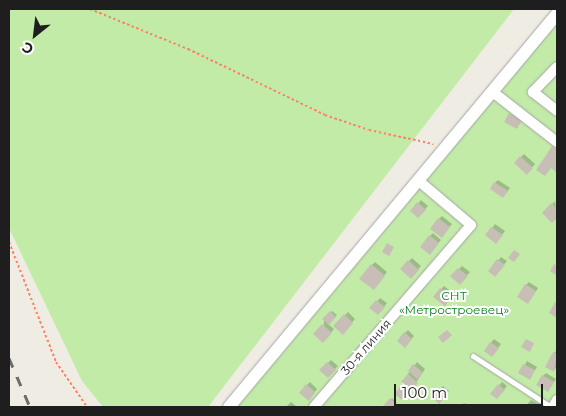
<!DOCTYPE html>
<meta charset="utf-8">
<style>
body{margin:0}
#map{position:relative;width:566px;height:416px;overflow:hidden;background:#efece3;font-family:Montserrat,sans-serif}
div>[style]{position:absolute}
.grass>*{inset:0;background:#c2eba7}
.shadow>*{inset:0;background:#0003}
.building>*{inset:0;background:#c7bfb6}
.path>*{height:2px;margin-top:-1px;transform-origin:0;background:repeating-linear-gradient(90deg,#fe8365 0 2.5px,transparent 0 5px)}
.roads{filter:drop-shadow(0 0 1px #a5a5a5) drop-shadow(0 0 1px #a5a5a5)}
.service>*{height:5px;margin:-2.5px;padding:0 2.5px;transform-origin:2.5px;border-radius:2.5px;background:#fff}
.minor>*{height:10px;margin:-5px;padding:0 5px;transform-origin:5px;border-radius:5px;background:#fff}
.tertiary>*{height:12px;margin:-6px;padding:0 6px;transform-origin:6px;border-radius:6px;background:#fff}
.rail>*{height:3px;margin-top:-1.5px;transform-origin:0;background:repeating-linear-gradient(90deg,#6c6c6c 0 10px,transparent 0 20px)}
span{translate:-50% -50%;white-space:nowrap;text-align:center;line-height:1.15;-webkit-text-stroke:4px #fff;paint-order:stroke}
.park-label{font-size:12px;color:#08801d}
.street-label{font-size:12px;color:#1e1e1e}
.frame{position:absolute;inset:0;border:10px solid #1e1e1e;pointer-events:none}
.north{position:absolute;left:10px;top:10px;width:50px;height:50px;-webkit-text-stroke:4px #fff;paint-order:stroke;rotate:209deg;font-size:14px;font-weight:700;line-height:20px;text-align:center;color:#1e1e1e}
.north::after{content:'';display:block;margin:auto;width:18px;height:22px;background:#1e1e1e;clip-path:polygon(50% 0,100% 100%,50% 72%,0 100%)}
.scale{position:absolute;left:394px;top:384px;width:149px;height:22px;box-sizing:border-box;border:2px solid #1e1e1e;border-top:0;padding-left:6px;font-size:15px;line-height:18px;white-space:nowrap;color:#1e1e1e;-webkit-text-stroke:4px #fff;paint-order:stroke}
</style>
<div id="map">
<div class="grass">
<div style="clip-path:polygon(9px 9px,514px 9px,208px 407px,103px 407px,82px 381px,9px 228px)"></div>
<div style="clip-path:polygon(557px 14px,557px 407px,235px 407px)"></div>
</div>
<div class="shadow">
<div style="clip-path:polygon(524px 154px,535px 164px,527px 173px,515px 163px)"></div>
<div style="clip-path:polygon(498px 180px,510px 188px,506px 193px,495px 183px)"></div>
<div style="clip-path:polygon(421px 200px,428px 206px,418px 217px,412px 211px)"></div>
<div style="clip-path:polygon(555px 201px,557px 216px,552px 221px,544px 213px)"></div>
<div style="clip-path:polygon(442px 216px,452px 224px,445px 233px,439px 219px)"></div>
<div style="clip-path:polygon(495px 224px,505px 231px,499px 239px,487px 235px)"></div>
<div style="clip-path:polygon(433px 233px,441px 240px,433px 250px,430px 236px)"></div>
<div style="clip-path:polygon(501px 257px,507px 261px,498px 272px,490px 271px)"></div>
<div style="clip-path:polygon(412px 258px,421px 266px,411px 277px,402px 268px)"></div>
<div style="clip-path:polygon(375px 262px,387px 272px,376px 285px,372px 265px)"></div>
<div style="clip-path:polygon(462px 266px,470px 272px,460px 283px,452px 276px)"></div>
<div style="clip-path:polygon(529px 282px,538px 288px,531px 299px,526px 285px)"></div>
<div style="clip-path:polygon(444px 286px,454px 294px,448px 301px,435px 296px)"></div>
<div style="clip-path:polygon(380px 298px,387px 303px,381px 311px,371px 308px)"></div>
<div style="clip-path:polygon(332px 311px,337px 315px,328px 324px,334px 329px,323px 342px,324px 319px)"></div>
<div style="clip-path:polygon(348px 312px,355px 319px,343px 333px,335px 326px)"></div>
<div style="clip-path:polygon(408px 330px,414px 336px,408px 343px,405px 333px)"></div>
<div style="clip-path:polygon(494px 339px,501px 344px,495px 352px,485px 350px)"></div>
<div style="clip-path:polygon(557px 350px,557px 367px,554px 370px,554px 353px)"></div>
<div style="clip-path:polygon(331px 360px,338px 366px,328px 376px,321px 370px)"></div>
<div style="clip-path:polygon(527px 361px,537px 367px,530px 378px,520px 373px)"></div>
<div style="clip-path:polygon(417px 362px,425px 369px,411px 390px,402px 382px)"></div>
<div style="clip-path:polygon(546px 373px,556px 379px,548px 391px,543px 376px)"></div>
<div style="clip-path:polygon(310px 382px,317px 389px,312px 396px,307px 385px)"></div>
<div style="clip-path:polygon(502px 382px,507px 386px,497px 398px,492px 394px)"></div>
<div style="clip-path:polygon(443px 386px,449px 391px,439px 402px,433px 397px)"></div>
<div style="clip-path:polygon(392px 398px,397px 403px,393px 407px,386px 407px)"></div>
<div style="clip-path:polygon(531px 400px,541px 405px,540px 407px,525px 407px)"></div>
<div style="clip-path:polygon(291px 402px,297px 407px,286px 407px)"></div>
<div style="clip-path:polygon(464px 403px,473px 407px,460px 407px)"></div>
</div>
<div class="building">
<div style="clip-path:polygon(509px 113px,522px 120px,517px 129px,504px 122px)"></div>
<div style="clip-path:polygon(552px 146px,557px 150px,557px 173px,551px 168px,545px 176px,536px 170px)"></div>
<div style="clip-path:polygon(520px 156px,533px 168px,527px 175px,514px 163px)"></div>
<div style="clip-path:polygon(494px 182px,508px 191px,503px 198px,490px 189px)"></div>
<div style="clip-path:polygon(417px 202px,426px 210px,418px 218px,410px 211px)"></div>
<div style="clip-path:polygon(551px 203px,557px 209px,557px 218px,552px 223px,542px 213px)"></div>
<div style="clip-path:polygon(438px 218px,450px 227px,442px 238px,430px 229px)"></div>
<div style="clip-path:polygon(491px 227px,503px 235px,496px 244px,485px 235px)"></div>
<div style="clip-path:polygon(429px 235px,439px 243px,430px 255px,420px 247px)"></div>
<div style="clip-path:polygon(387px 243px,394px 247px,389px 256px,382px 252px)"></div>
<div style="clip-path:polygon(514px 250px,520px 254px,514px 262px,508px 258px)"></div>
<div style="clip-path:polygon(497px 259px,505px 265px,495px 277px,488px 271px)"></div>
<div style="clip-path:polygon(408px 260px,419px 270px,411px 279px,400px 269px)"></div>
<div style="clip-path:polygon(371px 264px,385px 276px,374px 290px,359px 279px)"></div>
<div style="clip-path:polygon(554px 264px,557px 266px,557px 276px,550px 271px)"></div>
<div style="clip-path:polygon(458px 268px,468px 276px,460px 285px,450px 276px)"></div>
<div style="clip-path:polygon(525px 284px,536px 291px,528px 304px,517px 297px)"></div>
<div style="clip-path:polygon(440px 288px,452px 297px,445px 306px,433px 297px)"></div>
<div style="clip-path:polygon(376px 300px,385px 307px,378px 315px,369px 308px)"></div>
<div style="clip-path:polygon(555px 302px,557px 304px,557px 318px,549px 313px)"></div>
<div style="clip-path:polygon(330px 311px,336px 317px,329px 325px,322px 319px)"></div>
<div style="clip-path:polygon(344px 314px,353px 323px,343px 335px,333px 326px)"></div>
<div style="clip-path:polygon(322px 324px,332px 333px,323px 343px,313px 334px)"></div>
<div style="clip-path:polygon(447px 330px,452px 335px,443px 343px,438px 337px)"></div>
<div style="clip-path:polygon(404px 332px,412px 339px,405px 348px,397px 341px)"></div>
<div style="clip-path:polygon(526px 339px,534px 343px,530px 352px,521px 347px)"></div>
<div style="clip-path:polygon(490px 342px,499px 348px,492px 357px,484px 351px)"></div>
<div style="clip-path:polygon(553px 352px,557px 354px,554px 372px,545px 367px)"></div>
<div style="clip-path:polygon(327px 362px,336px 370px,328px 378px,319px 370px)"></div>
<div style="clip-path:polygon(413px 364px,423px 373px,417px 379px,408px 371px)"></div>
<div style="clip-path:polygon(523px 364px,535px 370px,530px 380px,518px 373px)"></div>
<div style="clip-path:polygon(408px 374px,418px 383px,411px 392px,401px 382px)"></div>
<div style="clip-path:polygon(542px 375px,554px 382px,548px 392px,536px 385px)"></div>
<div style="clip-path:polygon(306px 384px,315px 392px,309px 401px,299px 393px)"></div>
<div style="clip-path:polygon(498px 384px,505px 390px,497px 399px,490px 394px)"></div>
<div style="clip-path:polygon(400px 387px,408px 394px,402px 400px,394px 394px)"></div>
<div style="clip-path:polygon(439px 388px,447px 395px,439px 404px,432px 397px)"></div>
<div style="clip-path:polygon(390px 398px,397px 405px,384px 407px,383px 406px)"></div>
</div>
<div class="path">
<div style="left:90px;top:9px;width:106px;rotate:22.2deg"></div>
<div style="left:188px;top:49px;width:152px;rotate:25.7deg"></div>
<div style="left:325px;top:115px;width:46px;rotate:18.8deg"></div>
<div style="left:369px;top:130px;width:66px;rotate:12.3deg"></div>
<div style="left:9px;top:242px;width:129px;rotate:68.6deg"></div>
<div style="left:56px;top:362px;width:55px;rotate:55.4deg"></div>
</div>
<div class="roads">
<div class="service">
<div style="left:473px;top:356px;width:93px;rotate:33.2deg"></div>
</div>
<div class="minor">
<div style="left:557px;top:67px;width:35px;rotate:134deg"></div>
<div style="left:533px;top:92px;width:31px;rotate:38deg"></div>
<div style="left:494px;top:93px;width:80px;rotate:37.9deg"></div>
<div style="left:314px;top:407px;width:240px;rotate:-49.2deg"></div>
<div style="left:471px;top:225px;width:68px;rotate:-139.8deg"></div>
<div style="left:553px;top:407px;width:8px;rotate:-60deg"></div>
</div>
<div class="tertiary">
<div style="left:229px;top:407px;width:512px;rotate:-50.15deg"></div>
</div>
</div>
<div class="rail">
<div style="left:9px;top:358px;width:53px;rotate:66.8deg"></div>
</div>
<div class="park-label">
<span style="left:454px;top:303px">СНТ<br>«Метростроевец»</span>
</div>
<div class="street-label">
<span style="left:366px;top:347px;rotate:-49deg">30-я линия</span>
</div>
<div class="frame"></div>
<div class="north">С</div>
<div class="scale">100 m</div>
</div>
